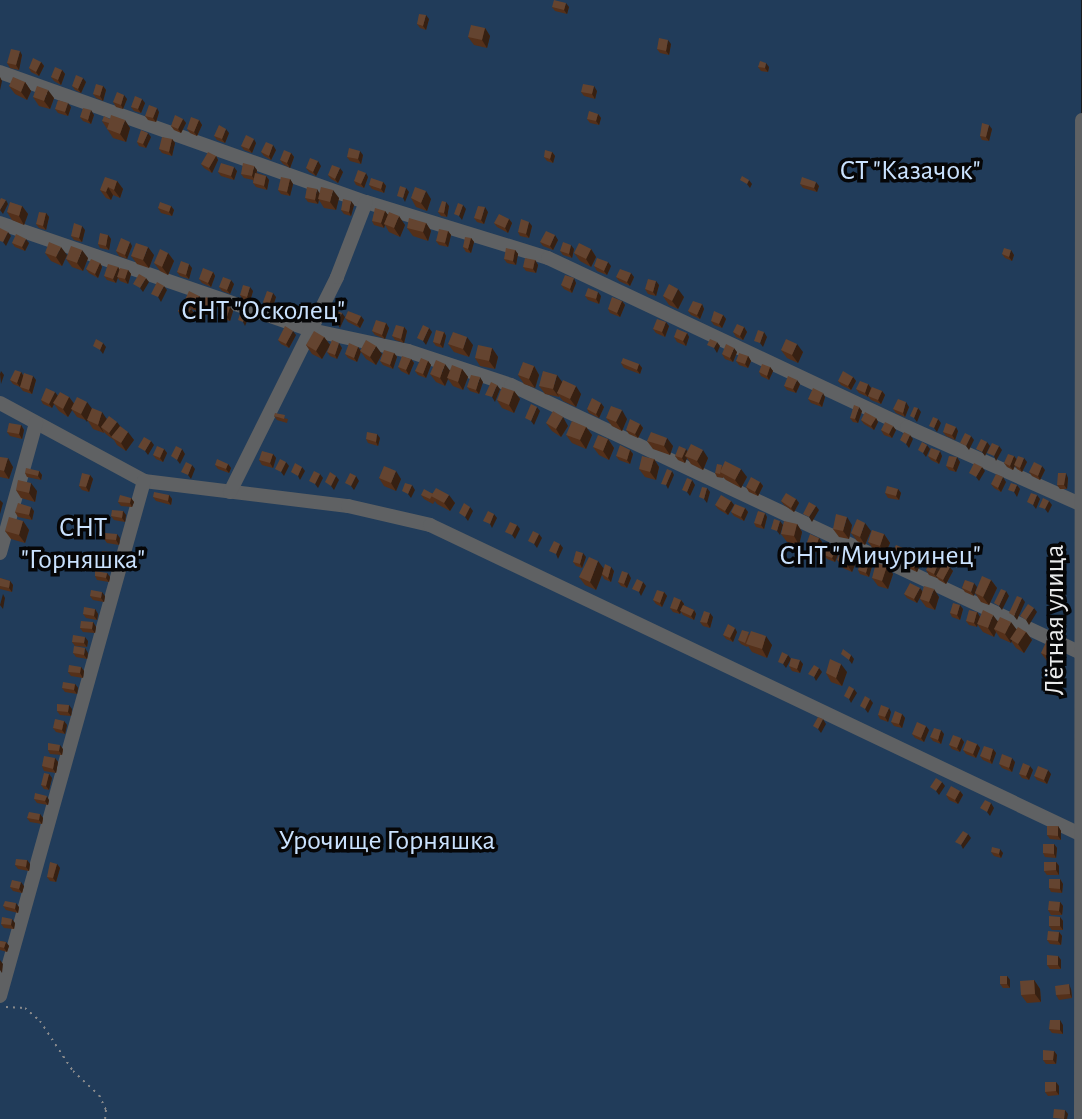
<!DOCTYPE html>
<meta charset="utf-8">
<style>
body{margin:0}
#map{position:relative;width:1082px;height:1119px;overflow:hidden;background:#1a1c1e;font-family:"Alegreya Sans",sans-serif}
div>[style]{position:absolute}
.green>*{inset:0;background:#213c5a}
.path>*{height:2px;margin-top:-1px;transform-origin:0;background:repeating-linear-gradient(90deg,#88898b 0 2px,transparent 0 7px)}
.minor>*{height:14px;margin:-7px;padding:0 7px;transform-origin:7px;border-radius:7px;background:#5f6163}
.wall>*{inset:0;background:#54301a}
.shaded-wall>*{inset:0;background:#362012}
.building>*{inset:0;background:#644430}
span{translate:-50% -50%;white-space:nowrap;text-align:center;line-height:1.15;-webkit-text-stroke:7px #060607;paint-order:stroke}
.park-label{font-size:28px;color:#cae2fe}
.street-label{font-size:28px;color:#eaebec}
</style>
<div id="map">
<div class="green">
<div style="clip-path:polygon(0 0,1081px 0,1081px 1119px,0 1119px)"></div>
</div>
<div class="path">
<div style="left:6px;top:1007px;width:19px;rotate:3deg"></div>
<div style="left:25px;top:1008px;width:20px;rotate:41deg"></div>
<div style="left:40px;top:1021px;width:60px;rotate:56.6deg"></div>
<div style="left:73px;top:1071px;width:35px;rotate:43deg"></div>
<div style="left:99px;top:1095px;width:17px;rotate:65deg"></div>
<div style="left:106px;top:1110px;width:9px;rotate:96deg"></div>
</div>
<div class="minor">
<div style="left:0;top:72px;width:388px;rotate:19.6deg"></div>
<div style="left:366px;top:202px;width:190px;rotate:17.1deg"></div>
<div style="left:548px;top:258px;width:397px;rotate:25.2deg"></div>
<div style="left:907px;top:427px;width:189px;rotate:24deg"></div>
<div style="left:0;top:223px;width:329px;rotate:19deg"></div>
<div style="left:311px;top:330px;width:99px;rotate:12.2deg"></div>
<div style="left:408px;top:351px;width:108px;rotate:18.3deg"></div>
<div style="left:511px;top:385px;width:628px;rotate:25.18deg"></div>
<div style="left:0;top:403px;width:164px;rotate:28.4deg"></div>
<div style="left:144px;top:481px;width:206px;rotate:7deg"></div>
<div style="left:348px;top:506px;width:84px;rotate:13deg"></div>
<div style="left:430px;top:525px;width:720px;rotate:25.43deg"></div>
<div style="left:230px;top:492px;width:240px;rotate:-63.5deg"></div>
<div style="left:337px;top:277px;width:80px;rotate:-68.9deg"></div>
<div style="left:0;top:553px;width:135px;rotate:-74.5deg"></div>
<div style="left:0;top:996px;width:535px;rotate:-74.38deg"></div>
<div style="left:1081px;top:1119px;width:999px;rotate:-89.94deg"></div>
</div>
<div class="wall">
<div style="clip-path:polygon(552px 7px,569px 7px,567px 14px,555px 11px)"></div>
<div style="clip-path:polygon(429px 19px,426px 30px,420px 28px,417px 24px)"></div>
<div style="clip-path:polygon(485px 28px,490px 36px,487px 48px,474px 45px,468px 37px)"></div>
<div style="clip-path:polygon(671px 44px,669px 55px,660px 53px,657px 49px)"></div>
<div style="clip-path:polygon(22px 55px,19px 70px,10px 68px,7px 63px)"></div>
<div style="clip-path:polygon(41px 62px,44px 66px,39px 76px,31px 72px,29px 68px)"></div>
<div style="clip-path:polygon(758px 67px,769px 67px,768px 72px,761px 71px)"></div>
<div style="clip-path:polygon(62px 70px,65px 74px,61px 85px,54px 81px,51px 77px)"></div>
<div style="clip-path:polygon(25px 82px,31px 91px,27px 100px,15px 94px,9px 86px)"></div>
<div style="clip-path:polygon(86px 82px,81px 93px,75px 90px,72px 86px)"></div>
<div style="clip-path:polygon(103px 86px,106px 90px,103px 101px,96px 98px,93px 94px)"></div>
<div style="clip-path:polygon(597px 91px,595px 99px,584px 96px,581px 92px)"></div>
<div style="clip-path:polygon(33px 97px,54px 98px,50px 109px,39px 106px)"></div>
<div style="clip-path:polygon(127px 99px,123px 109px,116px 107px,113px 102px)"></div>
<div style="clip-path:polygon(145px 103px,141px 113px,134px 111px,131px 107px)"></div>
<div style="clip-path:polygon(71px 107px,68px 116px,58px 113px,55px 109px)"></div>
<div style="clip-path:polygon(159px 112px,156px 122px,148px 120px,145px 116px)"></div>
<div style="clip-path:polygon(598px 114px,601px 118px,599px 125px,590px 123px,587px 119px)"></div>
<div style="clip-path:polygon(94px 115px,91px 124px,83px 121px,80px 117px)"></div>
<div style="clip-path:polygon(183px 119px,186px 123px,181px 133px,174px 130px,171px 126px)"></div>
<div style="clip-path:polygon(199px 120px,202px 125px,197px 136px,190px 133px,187px 129px)"></div>
<div style="clip-path:polygon(102px 121px,130px 128px,126px 142px,113px 138px)"></div>
<div style="clip-path:polygon(992px 129px,989px 141px,982px 140px,980px 136px)"></div>
<div style="clip-path:polygon(229px 133px,225px 143px,217px 140px,214px 136px)"></div>
<div style="clip-path:polygon(151px 137px,146px 148px,139px 146px,137px 142px)"></div>
<div style="clip-path:polygon(172px 139px,175px 143px,172px 156px,162px 153px,159px 149px)"></div>
<div style="clip-path:polygon(256px 143px,252px 153px,244px 150px,241px 146px)"></div>
<div style="clip-path:polygon(276px 150px,271px 160px,264px 156px,261px 152px)"></div>
<div style="clip-path:polygon(552px 152px,555px 156px,553px 163px,547px 161px,544px 157px)"></div>
<div style="clip-path:polygon(291px 153px,294px 157px,290px 168px,283px 164px,280px 160px)"></div>
<div style="clip-path:polygon(363px 155px,361px 164px,350px 161px,347px 157px)"></div>
<div style="clip-path:polygon(216px 156px,218px 160px,212px 173px,204px 168px,201px 164px)"></div>
<div style="clip-path:polygon(321px 166px,316px 176px,309px 172px,306px 168px)"></div>
<div style="clip-path:polygon(257px 170px,257px 173px,266px 176px,269px 180px,267px 190px,256px 187px,253px 183px,253px 180px,244px 178px,241px 174px)"></div>
<div style="clip-path:polygon(237px 171px,234px 180px,221px 176px,218px 172px)"></div>
<div style="clip-path:polygon(343px 172px,338px 183px,331px 179px,328px 175px)"></div>
<div style="clip-path:polygon(368px 177px,364px 188px,356px 185px,354px 181px)"></div>
<div style="clip-path:polygon(290px 179px,293px 184px,290px 196px,281px 194px,278px 190px)"></div>
<div style="clip-path:polygon(117px 181px,123px 189px,120px 198px,113px 195px,111px 200px,106px 198px,100px 190px)"></div>
<div style="clip-path:polygon(383px 182px,386px 186px,384px 193px,372px 189px,369px 185px)"></div>
<div style="clip-path:polygon(800px 184px,819px 186px,817px 192px,803px 188px)"></div>
<div style="clip-path:polygon(320px 193px,339px 198px,336px 210px,324px 208px,319px 200px,318px 204px,308px 202px,305px 198px)"></div>
<div style="clip-path:polygon(411px 198px,431px 199px,427px 211px,416px 207px)"></div>
<div style="clip-path:polygon(354px 205px,351px 216px,344px 214px,341px 210px)"></div>
<div style="clip-path:polygon(22px 206px,28px 214px,24px 225px,12px 220px,7px 212px)"></div>
<div style="clip-path:polygon(171px 206px,174px 210px,172px 216px,161px 213px,158px 208px)"></div>
<div style="clip-path:polygon(449px 206px,447px 217px,441px 216px,438px 212px)"></div>
<div style="clip-path:polygon(385px 211px,388px 215px,405px 225px,400px 237px,389px 232px,385px 225px,384px 228px,374px 225px,372px 221px)"></div>
<div style="clip-path:polygon(488px 212px,484px 224px,477px 222px,474px 218px)"></div>
<div style="clip-path:polygon(46px 213px,49px 217px,46px 230px,39px 228px,36px 224px)"></div>
<div style="clip-path:polygon(509px 219px,512px 223px,508px 233px,497px 227px,494px 223px)"></div>
<div style="clip-path:polygon(426px 223px,431px 231px,428px 241px,413px 236px,407px 228px)"></div>
<div style="clip-path:polygon(532px 226px,529px 238px,520px 236px,518px 232px)"></div>
<div style="clip-path:polygon(85px 230px,82px 242px,74px 240px,71px 236px)"></div>
<div style="clip-path:polygon(448px 231px,451px 235px,448px 247px,439px 245px,436px 241px)"></div>
<div style="clip-path:polygon(108px 235px,111px 239px,109px 250px,100px 248px,98px 244px)"></div>
<div style="clip-path:polygon(471px 238px,474px 242px,471px 253px,466px 252px,463px 247px)"></div>
<div style="clip-path:polygon(558px 240px,553px 250px,543px 246px,540px 242px)"></div>
<div style="clip-path:polygon(12px 243px,29px 243px,25px 251px,15px 247px)"></div>
<div style="clip-path:polygon(132px 246px,127px 259px,119px 256px,116px 251px)"></div>
<div style="clip-path:polygon(574px 249px,572px 258px,563px 255px,560px 251px)"></div>
<div style="clip-path:polygon(591px 249px,596px 257px,591px 267px,580px 261px,574px 253px)"></div>
<div style="clip-path:polygon(515px 250px,518px 254px,516px 265px,507px 263px,504px 259px)"></div>
<div style="clip-path:polygon(45px 253px,67px 255px,62px 266px,51px 261px)"></div>
<div style="clip-path:polygon(168px 253px,174px 261px,168px 275px,160px 271px,154px 263px)"></div>
<div style="clip-path:polygon(1002px 254px,1014px 255px,1012px 261px,1005px 258px)"></div>
<div style="clip-path:polygon(154px 255px,149px 268px,137px 264px,131px 256px)"></div>
<div style="clip-path:polygon(88px 258px,83px 271px,72px 267px,66px 259px)"></div>
<div style="clip-path:polygon(535px 260px,538px 265px,536px 273px,526px 271px,523px 267px)"></div>
<div style="clip-path:polygon(100px 263px,102px 267px,98px 278px,89px 273px,86px 269px)"></div>
<div style="clip-path:polygon(594px 266px,611px 266px,607px 275px,597px 271px)"></div>
<div style="clip-path:polygon(118px 267px,120px 270px,128px 270px,131px 274px,128px 284px,120px 281px,118px 278px,116px 283px,107px 280px,104px 276px)"></div>
<div style="clip-path:polygon(192px 268px,189px 279px,180px 276px,177px 272px)"></div>
<div style="clip-path:polygon(213px 272px,215px 276px,211px 287px,202px 283px,199px 279px)"></div>
<div style="clip-path:polygon(616px 277px,634px 277px,630px 286px,619px 281px)"></div>
<div style="clip-path:polygon(576px 283px,572px 293px,564px 289px,561px 285px)"></div>
<div style="clip-path:polygon(234px 284px,230px 294px,222px 291px,219px 287px)"></div>
<div style="clip-path:polygon(659px 285px,656px 296px,648px 294px,645px 289px)"></div>
<div style="clip-path:polygon(253px 291px,250px 301px,243px 300px,240px 295px)"></div>
<div style="clip-path:polygon(199px 296px,202px 300px,197px 311px,187px 307px,184px 302px)"></div>
<div style="clip-path:polygon(585px 296px,601px 296px,599px 304px,588px 300px)"></div>
<div style="clip-path:polygon(663px 296px,684px 297px,678px 309px,669px 305px)"></div>
<div style="clip-path:polygon(276px 297px,272px 309px,266px 306px,263px 302px)"></div>
<div style="clip-path:polygon(215px 301px,218px 305px,212px 317px,203px 313px,200px 309px)"></div>
<div style="clip-path:polygon(622px 301px,625px 305px,620px 317px,610px 313px,608px 309px)"></div>
<div style="clip-path:polygon(702px 304px,704px 309px,700px 319px,691px 315px,688px 311px)"></div>
<div style="clip-path:polygon(230px 307px,233px 311px,230px 321px,223px 319px,220px 315px)"></div>
<div style="clip-path:polygon(191px 309px,194px 313px,190px 319px,181px 316px,178px 311px)"></div>
<div style="clip-path:polygon(317px 309px,312px 321px,302px 317px,299px 313px,307px 310px)"></div>
<div style="clip-path:polygon(723px 315px,726px 319px,722px 328px,714px 325px,711px 321px)"></div>
<div style="clip-path:polygon(345px 318px,364px 320px,360px 328px,348px 322px)"></div>
<div style="clip-path:polygon(386px 323px,389px 328px,385px 339px,375px 335px,372px 331px)"></div>
<div style="clip-path:polygon(669px 326px,665px 337px,656px 333px,653px 329px)"></div>
<div style="clip-path:polygon(404px 327px,407px 331px,404px 343px,395px 340px,392px 336px)"></div>
<div style="clip-path:polygon(744px 327px,747px 332px,743px 340px,736px 337px,733px 332px)"></div>
<div style="clip-path:polygon(444px 332px,446px 336px,443px 348px,436px 346px,433px 342px)"></div>
<div style="clip-path:polygon(687px 333px,689px 337px,686px 346px,677px 342px,674px 337px)"></div>
<div style="clip-path:polygon(296px 335px,289px 348px,281px 344px,278px 340px)"></div>
<div style="clip-path:polygon(324px 337px,330px 345px,322px 359px,312px 354px,306px 345px)"></div>
<div style="clip-path:polygon(448px 344px,473px 345px,469px 357px,454px 352px)"></div>
<div style="clip-path:polygon(358px 347px,360px 350px,382px 354px,376px 365px,366px 359px,361px 352px,357px 362px,348px 358px,345px 354px)"></div>
<div style="clip-path:polygon(342px 348px,337px 359px,330px 356px,327px 352px)"></div>
<div style="clip-path:polygon(492px 348px,498px 357px,495px 369px,480px 366px,475px 358px)"></div>
<div style="clip-path:polygon(781px 350px,803px 352px,798px 363px,787px 358px)"></div>
<div style="clip-path:polygon(737px 352px,733px 362px,725px 359px,722px 354px)"></div>
<div style="clip-path:polygon(394px 353px,397px 357px,393px 369px,383px 365px,380px 361px)"></div>
<div style="clip-path:polygon(748px 356px,751px 361px,748px 368px,739px 365px,736px 361px)"></div>
<div style="clip-path:polygon(411px 359px,414px 363px,409px 375px,401px 371px,398px 367px)"></div>
<div style="clip-path:polygon(428px 361px,431px 365px,426px 378px,418px 375px,415px 371px)"></div>
<div style="clip-path:polygon(621px 363px,639px 364px,642px 368px,640px 374px,624px 368px)"></div>
<div style="clip-path:polygon(534px 366px,539px 375px,535px 388px,524px 384px,518px 375px)"></div>
<div style="clip-path:polygon(770px 367px,773px 371px,769px 380px,761px 376px,759px 372px)"></div>
<div style="clip-path:polygon(462px 369px,468px 377px,463px 390px,453px 386px,448px 379px,445px 386px,436px 382px,430px 374px)"></div>
<div style="clip-path:polygon(21px 372px,23px 375px,36px 380px,32px 394px,23px 391px,20px 387px,13px 384px,10px 380px)"></div>
<div style="clip-path:polygon(853px 377px,856px 381px,851px 390px,841px 385px,838px 381px)"></div>
<div style="clip-path:polygon(483px 382px,479px 394px,470px 391px,467px 387px)"></div>
<div style="clip-path:polygon(562px 383px,581px 394px,576px 407px,563px 401px,559px 396px,559px 397px,545px 394px,539px 386px)"></div>
<div style="clip-path:polygon(800px 384px,796px 393px,787px 390px,784px 386px)"></div>
<div style="clip-path:polygon(868px 384px,871px 388px,882px 391px,885px 395px,881px 404px,871px 400px,868px 396px,868px 397px,859px 393px,856px 389px)"></div>
<div style="clip-path:polygon(514px 391px,520px 399px,514px 413px,502px 408px,497px 400px)"></div>
<div style="clip-path:polygon(57px 396px,69px 397px,74px 404px,92px 409px,107px 419px,121px 427px,134px 440px,126px 451px,117px 445px,114px 440px,107px 435px,104px 432px,104px 433px,93px 429px,88px 421px,77px 417px,72px 410px,68px 417px,59px 411px,54px 404px,52px 408px,43px 404px,41px 400px)"></div>
<div style="clip-path:polygon(825px 397px,822px 407px,811px 403px,808px 399px)"></div>
<div style="clip-path:polygon(604px 407px,599px 418px,589px 413px,587px 409px)"></div>
<div style="clip-path:polygon(909px 407px,905px 417px,896px 413px,893px 409px)"></div>
<div style="clip-path:polygon(862px 411px,858px 423px,853px 422px,850px 418px)"></div>
<div style="clip-path:polygon(274px 416px,288px 419px,287px 423px,277px 420px)"></div>
<div style="clip-path:polygon(606px 418px,627px 419px,622px 431px,612px 426px)"></div>
<div style="clip-path:polygon(876px 418px,878px 422px,874px 430px,864px 424px,861px 420px)"></div>
<div style="clip-path:polygon(546px 423px,568px 426px,561px 437px,552px 431px)"></div>
<div style="clip-path:polygon(640px 424px,643px 428px,638px 438px,629px 434px,626px 430px)"></div>
<div style="clip-path:polygon(21px 425px,24px 430px,22px 439px,10px 436px,7px 432px)"></div>
<div style="clip-path:polygon(586px 427px,592px 435px,586px 449px,572px 443px,566px 435px)"></div>
<div style="clip-path:polygon(881px 430px,896px 430px,892px 438px,884px 435px)"></div>
<div style="clip-path:polygon(958px 431px,955px 440px,946px 436px,943px 432px)"></div>
<div style="clip-path:polygon(380px 438px,378px 446px,368px 443px,366px 439px)"></div>
<div style="clip-path:polygon(608px 439px,614px 448px,609px 460px,599px 455px,593px 447px)"></div>
<div style="clip-path:polygon(647px 441px,673px 446px,670px 455px,653px 449px)"></div>
<div style="clip-path:polygon(164px 449px,167px 453px,163px 462px,156px 459px,153px 455px)"></div>
<div style="clip-path:polygon(630px 450px,633px 454px,630px 464px,619px 460px,616px 456px)"></div>
<div style="clip-path:polygon(688px 451px,708px 458px,703px 470px,691px 464px,687px 458px,685px 463px,678px 460px,675px 456px)"></div>
<div style="clip-path:polygon(273px 454px,276px 458px,273px 468px,262px 465px,259px 460px)"></div>
<div style="clip-path:polygon(928px 456px,942px 456px,939px 464px,931px 460px)"></div>
<div style="clip-path:polygon(1014px 456px,1017px 460px,1027px 462px,1022px 472px,1017px 469px,1015px 466px,1013px 470px,1007px 467px,1004px 463px)"></div>
<div style="clip-path:polygon(0 457px,13px 467px,9px 479px,0 477px)"></div>
<div style="clip-path:polygon(654px 459px,659px 467px,656px 480px,645px 477px,639px 469px)"></div>
<div style="clip-path:polygon(960px 462px,956px 472px,949px 470px,946px 466px)"></div>
<div style="clip-path:polygon(228px 464px,231px 468px,229px 473px,218px 469px,215px 465px)"></div>
<div style="clip-path:polygon(723px 466px,747px 477px,741px 488px,726px 480px,723px 477px,723px 478px,717px 477px,715px 473px)"></div>
<div style="clip-path:polygon(1045px 470px,1040px 480px,1032px 476px,1029px 472px)"></div>
<div style="clip-path:polygon(39px 471px,42px 475px,41px 480px,27px 477px,25px 473px)"></div>
<div style="clip-path:polygon(90px 475px,93px 479px,89px 492px,82px 490px,79px 486px)"></div>
<div style="clip-path:polygon(379px 478px,401px 479px,396px 491px,384px 486px)"></div>
<div style="clip-path:polygon(1068px 478px,1067px 489px,1060px 489px,1057px 485px)"></div>
<div style="clip-path:polygon(760px 482px,763px 486px,758px 496px,749px 492px,746px 487px)"></div>
<div style="clip-path:polygon(1006px 482px,1001px 492px,994px 488px,991px 484px)"></div>
<div style="clip-path:polygon(898px 489px,901px 493px,899px 500px,888px 498px,885px 493px)"></div>
<div style="clip-path:polygon(16px 490px,37px 491px,35px 502px,21px 498px)"></div>
<div style="clip-path:polygon(433px 493px,455px 503px,450px 511px,437px 504px,435px 501px,433px 504px,424px 499px,421px 495px)"></div>
<div style="clip-path:polygon(169px 495px,172px 499px,171px 505px,156px 501px,153px 497px)"></div>
<div style="clip-path:polygon(131px 498px,134px 502px,132px 507px,121px 506px,118px 502px)"></div>
<div style="clip-path:polygon(796px 499px,799px 503px,794px 512px,784px 505px,781px 501px)"></div>
<div style="clip-path:polygon(731px 501px,734px 505px,728px 515px,718px 509px,715px 505px)"></div>
<div style="clip-path:polygon(745px 508px,748px 512px,744px 521px,734px 516px,731px 512px)"></div>
<div style="clip-path:polygon(34px 511px,32px 520px,18px 517px,15px 512px)"></div>
<div style="clip-path:polygon(123px 511px,126px 515px,125px 522px,114px 520px,111px 516px)"></div>
<div style="clip-path:polygon(767px 517px,764px 529px,756px 527px,754px 523px)"></div>
<div style="clip-path:polygon(23px 521px,29px 530px,25px 543px,11px 539px,5px 531px)"></div>
<div style="clip-path:polygon(797px 524px,802px 532px,799px 545px,787px 542px,781px 534px)"></div>
<div style="clip-path:polygon(852px 525px,849px 539px,839px 537px,833px 529px)"></div>
<div style="clip-path:polygon(871px 531px,865px 545px,857px 541px,851px 533px)"></div>
<div style="clip-path:polygon(884px 534px,890px 543px,885px 554px,874px 550px,868px 542px)"></div>
<div style="clip-path:polygon(120px 538px,119px 545px,107px 543px,104px 539px)"></div>
<div style="clip-path:polygon(819px 538px,822px 542px,818px 553px,809px 549px,806px 545px)"></div>
<div style="clip-path:polygon(113px 552px,116px 557px,115px 563px,104px 561px,101px 557px)"></div>
<div style="clip-path:polygon(839px 552px,835px 562px,827px 559px,824px 555px)"></div>
<div style="clip-path:polygon(906px 552px,901px 563px,894px 559px,891px 555px)"></div>
<div style="clip-path:polygon(586px 557px,582px 568px,576px 566px,573px 562px)"></div>
<div style="clip-path:polygon(858px 558px,852px 572px,843px 568px,837px 560px)"></div>
<div style="clip-path:polygon(918px 559px,921px 563px,917px 572px,908px 568px,905px 564px)"></div>
<div style="clip-path:polygon(869px 562px,872px 566px,869px 577px,860px 574px,858px 570px)"></div>
<div style="clip-path:polygon(887px 566px,893px 574px,888px 589px,878px 586px,872px 578px)"></div>
<div style="clip-path:polygon(941px 566px,953px 571px,946px 584px,939px 580px,937px 578px,929px 575px,926px 570px)"></div>
<div style="clip-path:polygon(604px 568px,614px 571px,611px 582px,604px 579px,602px 575px,596px 590px,585px 585px,579px 577px)"></div>
<div style="clip-path:polygon(107px 573px,110px 577px,109px 582px,97px 580px,95px 576px)"></div>
<div style="clip-path:polygon(0 578px,10px 581px,13px 585px,12px 592px,0 589px)"></div>
<div style="clip-path:polygon(631px 578px,627px 588px,621px 586px,618px 582px)"></div>
<div style="clip-path:polygon(965px 580px,974px 596px,965px 592px,962px 588px)"></div>
<div style="clip-path:polygon(991px 580px,997px 588px,989px 605px,981px 602px,975px 593px)"></div>
<div style="clip-path:polygon(664px 592px,667px 596px,662px 607px,656px 604px,653px 600px)"></div>
<div style="clip-path:polygon(922px 592px,939px 597px,935px 610px,926px 607px,920px 599px,921px 595px,917px 603px,907px 598px,904px 594px)"></div>
<div style="clip-path:polygon(90px 596px,105px 596px,104px 602px,93px 600px)"></div>
<div style="clip-path:polygon(681px 600px,684px 604px,683px 605px,694px 610px,696px 614px,694px 620px,683px 615px,681px 612px,680px 614px,673px 612px,670px 608px)"></div>
<div style="clip-path:polygon(95px 609px,98px 614px,97px 620px,86px 618px,83px 614px)"></div>
<div style="clip-path:polygon(963px 609px,960px 620px,952px 617px,950px 613px)"></div>
<div style="clip-path:polygon(977px 612px,980px 617px,998px 621px,1016px 629px,1026px 632px,1032px 640px,1024px 653px,1016px 648px,1011px 641px,1011px 643px,1000px 638px,996px 632px,994px 637px,983px 632px,977px 624px,977px 627px,969px 625px,966px 621px)"></div>
<div style="clip-path:polygon(713px 617px,710px 628px,703px 626px,700px 622px)"></div>
<div style="clip-path:polygon(93px 622px,96px 627px,95px 633px,83px 632px,80px 628px)"></div>
<div style="clip-path:polygon(737px 632px,733px 642px,726px 639px,723px 635px)"></div>
<div style="clip-path:polygon(750px 634px,772px 645px,767px 658px,752px 652px,748px 646px,747px 647px,741px 644px,738px 640px)"></div>
<div style="clip-path:polygon(88px 641px,87px 647px,75px 646px,72px 642px)"></div>
<div style="clip-path:polygon(73px 653px,88px 653px,87px 659px,76px 657px)"></div>
<div style="clip-path:polygon(1041px 653px,1066px 655px,1060px 668px,1047px 661px)"></div>
<div style="clip-path:polygon(803px 664px,800px 673px,792px 671px,789px 666px)"></div>
<div style="clip-path:polygon(81px 667px,84px 671px,83px 678px,71px 676px,68px 672px)"></div>
<div style="clip-path:polygon(847px 672px,842px 686px,831px 682px,826px 673px)"></div>
<div style="clip-path:polygon(75px 684px,78px 688px,77px 694px,65px 692px,62px 688px)"></div>
<div style="clip-path:polygon(72px 709px,71px 716px,60px 715px,57px 711px)"></div>
<div style="clip-path:polygon(891px 712px,888px 722px,880px 719px,878px 715px)"></div>
<div style="clip-path:polygon(902px 714px,905px 718px,902px 728px,894px 726px,891px 722px)"></div>
<div style="clip-path:polygon(64px 721px,67px 725px,65px 734px,56px 732px,53px 728px)"></div>
<div style="clip-path:polygon(929px 730px,924px 742px,915px 738px,912px 734px)"></div>
<div style="clip-path:polygon(944px 734px,941px 744px,933px 741px,930px 737px)"></div>
<div style="clip-path:polygon(961px 738px,964px 742px,960px 752px,952px 749px,949px 745px)"></div>
<div style="clip-path:polygon(977px 744px,980px 748px,976px 758px,966px 754px,963px 750px)"></div>
<div style="clip-path:polygon(63px 749px,62px 755px,50px 754px,48px 750px)"></div>
<div style="clip-path:polygon(993px 749px,996px 753px,992px 764px,983px 760px,980px 756px)"></div>
<div style="clip-path:polygon(55px 758px,58px 762px,56px 773px,44px 771px,42px 766px)"></div>
<div style="clip-path:polygon(1015px 762px,1012px 772px,1002px 768px,999px 764px)"></div>
<div style="clip-path:polygon(1033px 770px,1029px 780px,1022px 778px,1019px 774px)"></div>
<div style="clip-path:polygon(49px 774px,52px 778px,49px 790px,44px 789px,41px 785px)"></div>
<div style="clip-path:polygon(1051px 774px,1047px 784px,1037px 780px,1034px 776px)"></div>
<div style="clip-path:polygon(960px 791px,963px 795px,958px 804px,949px 800px,946px 795px)"></div>
<div style="clip-path:polygon(34px 799px,49px 800px,48px 805px,37px 803px)"></div>
<div style="clip-path:polygon(40px 814px,43px 818px,42px 824px,30px 822px,27px 818px)"></div>
<div style="clip-path:polygon(1058px 826px,1061px 831px,1061px 840px,1050px 839px,1047px 835px)"></div>
<div style="clip-path:polygon(1054px 844px,1057px 848px,1056px 858px,1045px 857px,1043px 853px)"></div>
<div style="clip-path:polygon(991px 852px,1003px 853px,1001px 858px,994px 856px)"></div>
<div style="clip-path:polygon(27px 860px,30px 864px,29px 871px,18px 869px,15px 865px)"></div>
<div style="clip-path:polygon(1056px 862px,1059px 866px,1059px 875px,1047px 875px,1044px 871px)"></div>
<div style="clip-path:polygon(57px 864px,60px 868px,56px 882px,50px 881px,47px 877px)"></div>
<div style="clip-path:polygon(1060px 879px,1063px 884px,1062px 893px,1051px 892px,1049px 888px)"></div>
<div style="clip-path:polygon(24px 886px,22px 893px,13px 891px,10px 887px)"></div>
<div style="clip-path:polygon(1060px 902px,1063px 906px,1062px 915px,1051px 915px,1048px 910px)"></div>
<div style="clip-path:polygon(3px 906px,19px 907px,18px 913px,6px 910px)"></div>
<div style="clip-path:polygon(1060px 917px,1063px 921px,1063px 930px,1052px 930px,1049px 926px)"></div>
<div style="clip-path:polygon(15px 923px,14px 929px,4px 928px,1px 924px)"></div>
<div style="clip-path:polygon(1059px 932px,1062px 936px,1061px 945px,1050px 944px,1047px 940px)"></div>
<div style="clip-path:polygon(0 941px,6px 942px,9px 946px,7px 952px,0 950px)"></div>
<div style="clip-path:polygon(1058px 956px,1061px 960px,1061px 969px,1050px 969px,1047px 965px)"></div>
<div style="clip-path:polygon(1007px 976px,1010px 980px,1010px 988px,1003px 988px,1000px 984px)"></div>
<div style="clip-path:polygon(1034px 980px,1040px 989px,1041px 1002px,1027px 1003px,1021px 995px)"></div>
<div style="clip-path:polygon(1071px 989px,1072px 998px,1059px 1000px,1056px 995px)"></div>
<div style="clip-path:polygon(1063px 1025px,1063px 1034px,1052px 1033px,1049px 1029px)"></div>
<div style="clip-path:polygon(1054px 1051px,1057px 1055px,1056px 1064px,1046px 1064px,1043px 1060px)"></div>
<div style="clip-path:polygon(1059px 1086px,1059px 1095px,1048px 1096px,1045px 1092px)"></div>
</div>
<div class="shaded-wall">
<div style="clip-path:polygon(566px 3px,569px 7px,567px 14px,564px 10px)"></div>
<div style="clip-path:polygon(426px 15px,429px 19px,426px 30px,423px 26px)"></div>
<div style="clip-path:polygon(485px 28px,490px 36px,487px 48px,482px 40px)"></div>
<div style="clip-path:polygon(668px 40px,671px 44px,669px 55px,666px 51px)"></div>
<div style="clip-path:polygon(20px 51px,22px 55px,19px 70px,16px 65px)"></div>
<div style="clip-path:polygon(41px 62px,44px 66px,39px 76px,36px 72px)"></div>
<div style="clip-path:polygon(766px 63px,769px 67px,768px 72px,765px 68px)"></div>
<div style="clip-path:polygon(62px 70px,65px 74px,61px 85px,58px 80px)"></div>
<div style="clip-path:polygon(0 77px,2px 81px,0 90px)"></div>
<div style="clip-path:polygon(83px 78px,86px 82px,81px 93px,78px 89px)"></div>
<div style="clip-path:polygon(25px 82px,31px 91px,27px 100px,21px 92px)"></div>
<div style="clip-path:polygon(103px 86px,106px 90px,103px 101px,100px 96px)"></div>
<div style="clip-path:polygon(594px 86px,597px 91px,595px 99px,592px 94px)"></div>
<div style="clip-path:polygon(48px 90px,54px 98px,50px 109px,44px 101px)"></div>
<div style="clip-path:polygon(124px 95px,127px 99px,123px 109px,121px 105px)"></div>
<div style="clip-path:polygon(142px 99px,145px 103px,141px 113px,138px 109px)"></div>
<div style="clip-path:polygon(68px 103px,71px 107px,68px 116px,65px 112px)"></div>
<div style="clip-path:polygon(157px 108px,159px 112px,156px 122px,153px 118px)"></div>
<div style="clip-path:polygon(91px 110px,94px 115px,91px 124px,88px 120px)"></div>
<div style="clip-path:polygon(598px 114px,601px 118px,599px 125px,596px 121px)"></div>
<div style="clip-path:polygon(183px 119px,186px 123px,181px 133px,178px 129px)"></div>
<div style="clip-path:polygon(125px 120px,130px 128px,126px 142px,120px 134px)"></div>
<div style="clip-path:polygon(199px 120px,202px 125px,197px 136px,194px 132px)"></div>
<div style="clip-path:polygon(989px 125px,992px 129px,989px 141px,986px 137px)"></div>
<div style="clip-path:polygon(226px 129px,229px 133px,225px 143px,222px 139px)"></div>
<div style="clip-path:polygon(148px 133px,151px 137px,146px 148px,143px 144px)"></div>
<div style="clip-path:polygon(172px 139px,175px 143px,172px 156px,169px 152px)"></div>
<div style="clip-path:polygon(254px 139px,256px 143px,252px 153px,249px 149px)"></div>
<div style="clip-path:polygon(273px 145px,276px 150px,271px 160px,269px 156px)"></div>
<div style="clip-path:polygon(360px 151px,363px 155px,361px 164px,358px 159px)"></div>
<div style="clip-path:polygon(552px 152px,555px 156px,553px 163px,550px 159px)"></div>
<div style="clip-path:polygon(291px 153px,294px 157px,290px 168px,287px 163px)"></div>
<div style="clip-path:polygon(216px 156px,218px 160px,212px 173px,209px 168px)"></div>
<div style="clip-path:polygon(318px 161px,321px 166px,316px 176px,313px 172px)"></div>
<div style="clip-path:polygon(254px 166px,257px 170px,255px 180px,252px 176px)"></div>
<div style="clip-path:polygon(234px 167px,237px 171px,234px 180px,231px 176px)"></div>
<div style="clip-path:polygon(340px 168px,343px 172px,338px 183px,335px 179px)"></div>
<div style="clip-path:polygon(366px 173px,368px 177px,364px 188px,361px 184px)"></div>
<div style="clip-path:polygon(266px 176px,269px 180px,267px 190px,264px 186px)"></div>
<div style="clip-path:polygon(290px 179px,293px 184px,290px 196px,287px 192px)"></div>
<div style="clip-path:polygon(749px 180px,752px 184px,750px 188px,747px 184px)"></div>
<div style="clip-path:polygon(117px 181px,123px 189px,120px 198px,114px 190px)"></div>
<div style="clip-path:polygon(383px 182px,386px 186px,384px 193px,381px 189px)"></div>
<div style="clip-path:polygon(816px 182px,819px 186px,817px 192px,814px 188px)"></div>
<div style="clip-path:polygon(108px 187px,113px 195px,111px 200px,106px 192px)"></div>
<div style="clip-path:polygon(406px 188px,409px 192px,405px 202px,403px 198px)"></div>
<div style="clip-path:polygon(317px 189px,320px 194px,318px 204px,315px 200px)"></div>
<div style="clip-path:polygon(333px 190px,339px 198px,336px 210px,330px 202px)"></div>
<div style="clip-path:polygon(426px 191px,431px 199px,427px 211px,421px 203px)"></div>
<div style="clip-path:polygon(6px 200px,8px 204px,3px 214px,0 210px)"></div>
<div style="clip-path:polygon(351px 201px,354px 205px,351px 216px,349px 212px)"></div>
<div style="clip-path:polygon(446px 202px,449px 206px,447px 217px,444px 213px)"></div>
<div style="clip-path:polygon(463px 205px,466px 209px,462px 220px,459px 216px)"></div>
<div style="clip-path:polygon(22px 206px,28px 214px,24px 225px,19px 216px)"></div>
<div style="clip-path:polygon(171px 206px,174px 210px,172px 216px,169px 212px)"></div>
<div style="clip-path:polygon(485px 207px,488px 212px,484px 224px,481px 220px)"></div>
<div style="clip-path:polygon(385px 211px,388px 215px,384px 224px,385px 225px,384px 228px,381px 223px)"></div>
<div style="clip-path:polygon(46px 213px,49px 217px,46px 230px,43px 226px)"></div>
<div style="clip-path:polygon(399px 216px,405px 225px,400px 237px,394px 228px)"></div>
<div style="clip-path:polygon(509px 219px,512px 223px,508px 233px,505px 228px)"></div>
<div style="clip-path:polygon(529px 222px,532px 226px,529px 238px,526px 234px)"></div>
<div style="clip-path:polygon(426px 223px,431px 231px,428px 241px,423px 232px)"></div>
<div style="clip-path:polygon(82px 226px,85px 230px,82px 242px,79px 238px)"></div>
<div style="clip-path:polygon(448px 231px,451px 235px,448px 247px,445px 243px)"></div>
<div style="clip-path:polygon(8px 232px,11px 236px,6px 246px,3px 242px)"></div>
<div style="clip-path:polygon(108px 235px,111px 239px,109px 250px,106px 246px)"></div>
<div style="clip-path:polygon(555px 235px,558px 240px,553px 250px,550px 246px)"></div>
<div style="clip-path:polygon(471px 238px,474px 242px,471px 253px,468px 249px)"></div>
<div style="clip-path:polygon(26px 239px,29px 243px,25px 251px,22px 247px)"></div>
<div style="clip-path:polygon(130px 242px,132px 246px,127px 259px,125px 255px)"></div>
<div style="clip-path:polygon(571px 245px,574px 249px,572px 258px,569px 254px)"></div>
<div style="clip-path:polygon(61px 247px,67px 255px,62px 266px,56px 257px)"></div>
<div style="clip-path:polygon(148px 247px,154px 255px,149px 268px,143px 260px)"></div>
<div style="clip-path:polygon(591px 249px,596px 257px,591px 267px,586px 259px)"></div>
<div style="clip-path:polygon(82px 250px,88px 258px,83px 271px,77px 263px)"></div>
<div style="clip-path:polygon(515px 250px,518px 254px,516px 265px,513px 261px)"></div>
<div style="clip-path:polygon(1011px 250px,1014px 255px,1012px 261px,1009px 257px)"></div>
<div style="clip-path:polygon(168px 253px,174px 261px,168px 275px,162px 267px)"></div>
<div style="clip-path:polygon(535px 260px,538px 265px,536px 273px,533px 269px)"></div>
<div style="clip-path:polygon(608px 262px,611px 266px,607px 275px,604px 271px)"></div>
<div style="clip-path:polygon(100px 263px,102px 267px,98px 278px,95px 274px)"></div>
<div style="clip-path:polygon(189px 264px,192px 268px,189px 279px,186px 275px)"></div>
<div style="clip-path:polygon(118px 267px,120px 271px,116px 283px,113px 279px)"></div>
<div style="clip-path:polygon(128px 270px,131px 274px,128px 284px,125px 279px)"></div>
<div style="clip-path:polygon(213px 272px,215px 276px,211px 287px,208px 283px)"></div>
<div style="clip-path:polygon(631px 273px,634px 277px,630px 286px,627px 282px)"></div>
<div style="clip-path:polygon(146px 278px,149px 282px,143px 292px,140px 288px)"></div>
<div style="clip-path:polygon(574px 278px,576px 283px,572px 293px,570px 289px)"></div>
<div style="clip-path:polygon(231px 280px,234px 284px,230px 294px,227px 290px)"></div>
<div style="clip-path:polygon(656px 281px,659px 285px,656px 296px,653px 292px)"></div>
<div style="clip-path:polygon(164px 286px,167px 290px,161px 302px,158px 297px)"></div>
<div style="clip-path:polygon(250px 287px,253px 291px,250px 301px,247px 297px)"></div>
<div style="clip-path:polygon(678px 289px,684px 297px,678px 309px,672px 301px)"></div>
<div style="clip-path:polygon(598px 292px,601px 296px,599px 304px,596px 299px)"></div>
<div style="clip-path:polygon(273px 293px,276px 297px,272px 309px,269px 305px)"></div>
<div style="clip-path:polygon(199px 296px,202px 300px,197px 311px,194px 307px)"></div>
<div style="clip-path:polygon(215px 301px,218px 305px,212px 317px,209px 313px)"></div>
<div style="clip-path:polygon(622px 301px,625px 305px,620px 317px,617px 313px)"></div>
<div style="clip-path:polygon(702px 304px,704px 309px,700px 319px,697px 315px)"></div>
<div style="clip-path:polygon(314px 305px,317px 309px,312px 321px,309px 317px)"></div>
<div style="clip-path:polygon(230px 307px,233px 311px,230px 321px,227px 317px)"></div>
<div style="clip-path:polygon(191px 309px,194px 313px,190px 319px,187px 315px)"></div>
<div style="clip-path:polygon(246px 313px,249px 317px,245px 326px,243px 322px)"></div>
<div style="clip-path:polygon(342px 313px,345px 317px,340px 328px,337px 323px)"></div>
<div style="clip-path:polygon(723px 315px,726px 319px,722px 328px,719px 324px)"></div>
<div style="clip-path:polygon(361px 316px,364px 320px,360px 328px,357px 324px)"></div>
<div style="clip-path:polygon(666px 322px,669px 326px,665px 337px,662px 332px)"></div>
<div style="clip-path:polygon(386px 323px,389px 328px,385px 339px,382px 335px)"></div>
<div style="clip-path:polygon(404px 327px,407px 331px,404px 343px,401px 339px)"></div>
<div style="clip-path:polygon(744px 327px,747px 332px,743px 340px,740px 336px)"></div>
<div style="clip-path:polygon(429px 328px,432px 332px,426px 345px,423px 341px)"></div>
<div style="clip-path:polygon(293px 331px,296px 335px,289px 348px,286px 344px)"></div>
<div style="clip-path:polygon(444px 332px,446px 336px,443px 348px,440px 344px)"></div>
<div style="clip-path:polygon(764px 332px,767px 337px,763px 347px,760px 343px)"></div>
<div style="clip-path:polygon(687px 333px,689px 337px,686px 346px,683px 341px)"></div>
<div style="clip-path:polygon(324px 337px,330px 345px,322px 359px,316px 351px)"></div>
<div style="clip-path:polygon(467px 337px,473px 345px,469px 357px,463px 349px)"></div>
<div style="clip-path:polygon(717px 342px,720px 346px,717px 353px,714px 348px)"></div>
<div style="clip-path:polygon(103px 343px,106px 347px,103px 354px,100px 350px)"></div>
<div style="clip-path:polygon(339px 343px,342px 348px,337px 359px,335px 355px)"></div>
<div style="clip-path:polygon(797px 344px,803px 352px,798px 363px,792px 355px)"></div>
<div style="clip-path:polygon(376px 346px,382px 354px,376px 365px,370px 357px)"></div>
<div style="clip-path:polygon(358px 347px,361px 351px,357px 362px,354px 358px)"></div>
<div style="clip-path:polygon(492px 348px,498px 357px,495px 369px,489px 361px)"></div>
<div style="clip-path:polygon(734px 348px,737px 352px,733px 362px,730px 358px)"></div>
<div style="clip-path:polygon(394px 353px,397px 357px,393px 369px,390px 365px)"></div>
<div style="clip-path:polygon(748px 356px,751px 361px,748px 368px,745px 364px)"></div>
<div style="clip-path:polygon(411px 359px,414px 363px,409px 375px,406px 370px)"></div>
<div style="clip-path:polygon(428px 361px,431px 365px,426px 378px,423px 374px)"></div>
<div style="clip-path:polygon(445px 364px,451px 372px,445px 386px,440px 378px)"></div>
<div style="clip-path:polygon(639px 364px,642px 368px,640px 374px,637px 370px)"></div>
<div style="clip-path:polygon(534px 366px,539px 375px,535px 388px,529px 379px)"></div>
<div style="clip-path:polygon(770px 367px,773px 371px,769px 380px,767px 376px)"></div>
<div style="clip-path:polygon(462px 369px,468px 377px,463px 390px,458px 382px)"></div>
<div style="clip-path:polygon(1px 371px,4px 375px,1px 384px,0 374px)"></div>
<div style="clip-path:polygon(21px 372px,24px 377px,20px 387px,17px 383px)"></div>
<div style="clip-path:polygon(557px 375px,563px 383px,557px 393px,559px 397px,553px 389px)"></div>
<div style="clip-path:polygon(33px 376px,36px 380px,32px 394px,29px 390px)"></div>
<div style="clip-path:polygon(480px 377px,483px 382px,479px 394px,476px 390px)"></div>
<div style="clip-path:polygon(853px 377px,856px 381px,851px 390px,848px 386px)"></div>
<div style="clip-path:polygon(797px 380px,800px 384px,796px 393px,793px 389px)"></div>
<div style="clip-path:polygon(868px 384px,871px 388px,868px 397px,865px 393px)"></div>
<div style="clip-path:polygon(497px 385px,500px 389px,495px 402px,492px 397px)"></div>
<div style="clip-path:polygon(576px 386px,581px 394px,576px 407px,570px 399px)"></div>
<div style="clip-path:polygon(514px 391px,520px 399px,514px 413px,509px 405px)"></div>
<div style="clip-path:polygon(882px 391px,885px 395px,881px 404px,878px 400px)"></div>
<div style="clip-path:polygon(55px 392px,58px 396px,52px 408px,49px 404px)"></div>
<div style="clip-path:polygon(823px 393px,825px 397px,822px 407px,819px 403px)"></div>
<div style="clip-path:polygon(69px 397px,75px 405px,68px 417px,63px 409px)"></div>
<div style="clip-path:polygon(87px 402px,93px 410px,87px 422px,81px 414px)"></div>
<div style="clip-path:polygon(906px 402px,909px 407px,905px 417px,903px 413px)"></div>
<div style="clip-path:polygon(601px 403px,604px 407px,599px 418px,596px 414px)"></div>
<div style="clip-path:polygon(537px 407px,540px 411px,534px 425px,531px 421px)"></div>
<div style="clip-path:polygon(859px 407px,862px 411px,858px 423px,855px 419px)"></div>
<div style="clip-path:polygon(918px 408px,921px 412px,917px 422px,914px 418px)"></div>
<div style="clip-path:polygon(622px 410px,627px 419px,622px 431px,616px 422px)"></div>
<div style="clip-path:polygon(102px 412px,108px 421px,101px 427px,104px 433px,98px 425px)"></div>
<div style="clip-path:polygon(563px 417px,568px 426px,561px 437px,556px 429px)"></div>
<div style="clip-path:polygon(876px 418px,878px 422px,874px 430px,871px 426px)"></div>
<div style="clip-path:polygon(938px 419px,941px 423px,937px 432px,934px 428px)"></div>
<div style="clip-path:polygon(117px 422px,123px 430px,112px 438px,109px 433px)"></div>
<div style="clip-path:polygon(640px 424px,643px 428px,638px 438px,635px 434px)"></div>
<div style="clip-path:polygon(21px 425px,24px 430px,22px 439px,19px 434px)"></div>
<div style="clip-path:polygon(893px 426px,896px 430px,892px 438px,889px 434px)"></div>
<div style="clip-path:polygon(586px 427px,592px 435px,586px 449px,580px 440px)"></div>
<div style="clip-path:polygon(956px 427px,958px 431px,955px 440px,952px 435px)"></div>
<div style="clip-path:polygon(128px 432px,134px 440px,126px 451px,121px 443px)"></div>
<div style="clip-path:polygon(377px 434px,380px 438px,378px 446px,376px 442px)"></div>
<div style="clip-path:polygon(910px 435px,913px 439px,909px 448px,906px 444px)"></div>
<div style="clip-path:polygon(971px 436px,974px 440px,969px 450px,966px 446px)"></div>
<div style="clip-path:polygon(667px 438px,673px 446px,670px 455px,664px 446px)"></div>
<div style="clip-path:polygon(608px 439px,614px 448px,609px 460px,603px 451px)"></div>
<div style="clip-path:polygon(151px 441px,154px 445px,148px 455px,145px 451px)"></div>
<div style="clip-path:polygon(987px 442px,990px 446px,985px 456px,982px 452px)"></div>
<div style="clip-path:polygon(927px 445px,930px 449px,926px 457px,923px 453px)"></div>
<div style="clip-path:polygon(999px 446px,1002px 450px,996px 461px,994px 456px)"></div>
<div style="clip-path:polygon(164px 449px,167px 453px,163px 462px,160px 458px)"></div>
<div style="clip-path:polygon(182px 449px,185px 454px,180px 464px,177px 460px)"></div>
<div style="clip-path:polygon(686px 449px,689px 453px,685px 456px,687px 458px,685px 463px,682px 458px)"></div>
<div style="clip-path:polygon(630px 450px,633px 454px,630px 464px,627px 460px)"></div>
<div style="clip-path:polygon(703px 450px,708px 458px,703px 470px,697px 461px)"></div>
<div style="clip-path:polygon(940px 451px,942px 456px,939px 464px,936px 460px)"></div>
<div style="clip-path:polygon(273px 454px,276px 458px,273px 468px,270px 463px)"></div>
<div style="clip-path:polygon(1014px 456px,1017px 460px,1013px 470px,1010px 466px)"></div>
<div style="clip-path:polygon(957px 457px,960px 462px,956px 472px,953px 468px)"></div>
<div style="clip-path:polygon(8px 458px,13px 467px,9px 479px,4px 471px)"></div>
<div style="clip-path:polygon(1024px 458px,1027px 462px,1022px 472px,1020px 468px)"></div>
<div style="clip-path:polygon(654px 459px,659px 467px,656px 480px,650px 472px)"></div>
<div style="clip-path:polygon(286px 462px,289px 466px,284px 476px,281px 472px)"></div>
<div style="clip-path:polygon(228px 464px,231px 468px,229px 473px,226px 469px)"></div>
<div style="clip-path:polygon(192px 465px,195px 469px,191px 479px,188px 475px)"></div>
<div style="clip-path:polygon(1042px 466px,1045px 470px,1040px 480px,1038px 476px)"></div>
<div style="clip-path:polygon(302px 467px,305px 471px,300px 480px,298px 476px)"></div>
<div style="clip-path:polygon(982px 467px,985px 471px,979px 481px,976px 477px)"></div>
<div style="clip-path:polygon(741px 469px,747px 477px,741px 488px,735px 480px)"></div>
<div style="clip-path:polygon(39px 471px,42px 475px,41px 480px,38px 476px)"></div>
<div style="clip-path:polygon(396px 471px,401px 479px,396px 491px,391px 483px)"></div>
<div style="clip-path:polygon(672px 471px,674px 475px,668px 489px,666px 485px)"></div>
<div style="clip-path:polygon(1066px 473px,1068px 478px,1067px 489px,1064px 485px)"></div>
<div style="clip-path:polygon(320px 474px,323px 478px,318px 488px,315px 484px)"></div>
<div style="clip-path:polygon(90px 475px,93px 479px,89px 492px,86px 487px)"></div>
<div style="clip-path:polygon(336px 476px,339px 480px,334px 490px,331px 486px)"></div>
<div style="clip-path:polygon(356px 476px,359px 481px,354px 490px,351px 486px)"></div>
<div style="clip-path:polygon(1003px 477px,1006px 482px,1001px 492px,998px 488px)"></div>
<div style="clip-path:polygon(692px 480px,695px 485px,690px 496px,687px 492px)"></div>
<div style="clip-path:polygon(760px 482px,763px 486px,758px 496px,755px 492px)"></div>
<div style="clip-path:polygon(31px 483px,37px 491px,35px 502px,29px 493px)"></div>
<div style="clip-path:polygon(412px 485px,415px 490px,411px 498px,408px 494px)"></div>
<div style="clip-path:polygon(1017px 485px,1020px 489px,1017px 497px,1014px 492px)"></div>
<div style="clip-path:polygon(707px 488px,710px 492px,707px 503px,704px 499px)"></div>
<div style="clip-path:polygon(898px 489px,901px 493px,899px 500px,896px 496px)"></div>
<div style="clip-path:polygon(169px 495px,172px 499px,171px 505px,168px 501px)"></div>
<div style="clip-path:polygon(449px 495px,455px 503px,450px 511px,444px 503px)"></div>
<div style="clip-path:polygon(1037px 495px,1040px 499px,1036px 509px,1033px 505px)"></div>
<div style="clip-path:polygon(131px 498px,134px 502px,132px 507px,130px 503px)"></div>
<div style="clip-path:polygon(796px 499px,799px 503px,794px 512px,791px 508px)"></div>
<div style="clip-path:polygon(0 500px,3px 503px,0 514px)"></div>
<div style="clip-path:polygon(731px 501px,734px 505px,728px 515px,725px 511px)"></div>
<div style="clip-path:polygon(1049px 501px,1052px 505px,1048px 513px,1045px 509px)"></div>
<div style="clip-path:polygon(816px 506px,819px 510px,812px 522px,809px 517px)"></div>
<div style="clip-path:polygon(31px 507px,34px 511px,32px 520px,29px 515px)"></div>
<div style="clip-path:polygon(470px 507px,473px 511px,468px 521px,465px 517px)"></div>
<div style="clip-path:polygon(745px 508px,748px 512px,744px 521px,741px 517px)"></div>
<div style="clip-path:polygon(123px 511px,126px 515px,125px 522px,122px 518px)"></div>
<div style="clip-path:polygon(765px 513px,767px 517px,764px 529px,761px 525px)"></div>
<div style="clip-path:polygon(494px 514px,497px 518px,492px 528px,490px 524px)"></div>
<div style="clip-path:polygon(847px 517px,852px 525px,849px 539px,843px 531px)"></div>
<div style="clip-path:polygon(23px 521px,29px 530px,25px 543px,19px 535px)"></div>
<div style="clip-path:polygon(780px 521px,783px 525px,780px 535px,777px 531px)"></div>
<div style="clip-path:polygon(865px 523px,871px 531px,865px 545px,860px 537px)"></div>
<div style="clip-path:polygon(797px 524px,802px 532px,799px 545px,794px 536px)"></div>
<div style="clip-path:polygon(517px 525px,520px 529px,515px 539px,512px 535px)"></div>
<div style="clip-path:polygon(117px 534px,120px 538px,119px 545px,116px 540px)"></div>
<div style="clip-path:polygon(539px 534px,542px 538px,537px 548px,534px 544px)"></div>
<div style="clip-path:polygon(884px 534px,890px 543px,885px 554px,880px 546px)"></div>
<div style="clip-path:polygon(819px 538px,822px 542px,818px 553px,815px 549px)"></div>
<div style="clip-path:polygon(560px 544px,563px 548px,558px 559px,556px 554px)"></div>
<div style="clip-path:polygon(837px 548px,839px 552px,835px 562px,832px 558px)"></div>
<div style="clip-path:polygon(903px 548px,906px 552px,901px 563px,898px 558px)"></div>
<div style="clip-path:polygon(852px 550px,858px 558px,852px 572px,846px 563px)"></div>
<div style="clip-path:polygon(113px 552px,116px 557px,115px 563px,112px 559px)"></div>
<div style="clip-path:polygon(583px 553px,586px 557px,582px 568px,580px 564px)"></div>
<div style="clip-path:polygon(918px 559px,921px 563px,917px 572px,914px 568px)"></div>
<div style="clip-path:polygon(598px 561px,604px 569px,596px 590px,590px 582px)"></div>
<div style="clip-path:polygon(869px 562px,872px 566px,869px 577px,866px 573px)"></div>
<div style="clip-path:polygon(939px 562px,942px 566px,937px 578px,934px 574px)"></div>
<div style="clip-path:polygon(887px 566px,893px 574px,888px 589px,882px 581px)"></div>
<div style="clip-path:polygon(611px 567px,614px 571px,611px 582px,608px 578px)"></div>
<div style="clip-path:polygon(950px 567px,953px 571px,946px 584px,943px 580px)"></div>
<div style="clip-path:polygon(107px 573px,110px 577px,109px 582px,106px 578px)"></div>
<div style="clip-path:polygon(628px 573px,631px 578px,627px 588px,624px 584px)"></div>
<div style="clip-path:polygon(991px 580px,997px 588px,989px 605px,983px 597px)"></div>
<div style="clip-path:polygon(10px 581px,13px 585px,12px 592px,9px 588px)"></div>
<div style="clip-path:polygon(643px 582px,646px 586px,641px 596px,639px 592px)"></div>
<div style="clip-path:polygon(974px 583px,977px 587px,974px 596px,971px 592px)"></div>
<div style="clip-path:polygon(920px 588px,923px 592px,917px 603px,914px 599px)"></div>
<div style="clip-path:polygon(934px 589px,939px 597px,935px 610px,929px 602px)"></div>
<div style="clip-path:polygon(1006px 591px,1009px 596px,1002px 610px,999px 606px)"></div>
<div style="clip-path:polygon(102px 592px,105px 596px,104px 602px,101px 598px)"></div>
<div style="clip-path:polygon(664px 592px,667px 596px,662px 607px,660px 603px)"></div>
<div style="clip-path:polygon(3px 594px,5px 598px,3px 609px,0 605px)"></div>
<div style="clip-path:polygon(1022px 598px,1025px 602px,1017px 620px,1014px 616px)"></div>
<div style="clip-path:polygon(681px 600px,684px 604px,680px 614px,677px 610px)"></div>
<div style="clip-path:polygon(960px 605px,963px 609px,960px 620px,957px 615px)"></div>
<div style="clip-path:polygon(1034px 608px,1037px 612px,1029px 625px,1026px 620px)"></div>
<div style="clip-path:polygon(95px 609px,98px 614px,97px 620px,94px 616px)"></div>
<div style="clip-path:polygon(694px 610px,696px 614px,694px 620px,691px 616px)"></div>
<div style="clip-path:polygon(977px 612px,980px 617px,977px 627px,974px 623px)"></div>
<div style="clip-path:polygon(710px 613px,713px 617px,710px 628px,707px 623px)"></div>
<div style="clip-path:polygon(993px 615px,999px 623px,994px 629px,996px 632px,994px 637px,988px 628px)"></div>
<div style="clip-path:polygon(93px 622px,96px 627px,95px 633px,92px 629px)"></div>
<div style="clip-path:polygon(1011px 622px,1017px 630px,1011px 643px,1005px 634px)"></div>
<div style="clip-path:polygon(735px 628px,737px 632px,733px 642px,730px 638px)"></div>
<div style="clip-path:polygon(1026px 632px,1032px 640px,1024px 653px,1018px 644px)"></div>
<div style="clip-path:polygon(766px 636px,772px 645px,767px 658px,762px 649px)"></div>
<div style="clip-path:polygon(85px 637px,88px 641px,87px 647px,84px 643px)"></div>
<div style="clip-path:polygon(1060px 647px,1066px 655px,1060px 668px,1055px 659px)"></div>
<div style="clip-path:polygon(85px 648px,88px 653px,87px 659px,84px 655px)"></div>
<div style="clip-path:polygon(788px 655px,791px 659px,786px 668px,783px 664px)"></div>
<div style="clip-path:polygon(851px 655px,854px 659px,852px 664px,849px 660px)"></div>
<div style="clip-path:polygon(800px 660px,803px 664px,800px 673px,797px 669px)"></div>
<div style="clip-path:polygon(841px 664px,847px 672px,842px 686px,836px 678px)"></div>
<div style="clip-path:polygon(81px 667px,84px 671px,83px 678px,80px 673px)"></div>
<div style="clip-path:polygon(819px 668px,822px 672px,816px 681px,814px 677px)"></div>
<div style="clip-path:polygon(75px 684px,78px 688px,77px 694px,74px 690px)"></div>
<div style="clip-path:polygon(854px 689px,857px 693px,851px 703px,849px 699px)"></div>
<div style="clip-path:polygon(870px 699px,873px 703px,868px 713px,865px 709px)"></div>
<div style="clip-path:polygon(69px 705px,72px 709px,71px 716px,68px 712px)"></div>
<div style="clip-path:polygon(889px 708px,891px 712px,888px 722px,885px 717px)"></div>
<div style="clip-path:polygon(902px 714px,905px 718px,902px 728px,899px 724px)"></div>
<div style="clip-path:polygon(823px 719px,826px 724px,821px 733px,818px 729px)"></div>
<div style="clip-path:polygon(64px 721px,67px 725px,65px 734px,62px 730px)"></div>
<div style="clip-path:polygon(926px 726px,929px 730px,924px 742px,921px 738px)"></div>
<div style="clip-path:polygon(941px 730px,944px 734px,941px 744px,938px 740px)"></div>
<div style="clip-path:polygon(961px 738px,964px 742px,960px 752px,957px 748px)"></div>
<div style="clip-path:polygon(977px 744px,980px 748px,976px 758px,973px 754px)"></div>
<div style="clip-path:polygon(60px 745px,63px 749px,62px 755px,59px 751px)"></div>
<div style="clip-path:polygon(993px 749px,996px 753px,992px 764px,990px 760px)"></div>
<div style="clip-path:polygon(55px 758px,58px 762px,56px 773px,53px 769px)"></div>
<div style="clip-path:polygon(1012px 758px,1015px 762px,1012px 772px,1009px 768px)"></div>
<div style="clip-path:polygon(1030px 766px,1033px 770px,1029px 780px,1026px 776px)"></div>
<div style="clip-path:polygon(1048px 770px,1051px 774px,1047px 784px,1044px 780px)"></div>
<div style="clip-path:polygon(49px 774px,52px 778px,49px 790px,46px 786px)"></div>
<div style="clip-path:polygon(942px 782px,945px 786px,939px 795px,936px 791px)"></div>
<div style="clip-path:polygon(960px 791px,963px 795px,958px 804px,955px 800px)"></div>
<div style="clip-path:polygon(47px 796px,49px 800px,48px 805px,45px 801px)"></div>
<div style="clip-path:polygon(991px 803px,994px 808px,990px 816px,987px 812px)"></div>
<div style="clip-path:polygon(40px 814px,43px 818px,42px 824px,39px 820px)"></div>
<div style="clip-path:polygon(1058px 826px,1061px 831px,1061px 840px,1058px 836px)"></div>
<div style="clip-path:polygon(968px 834px,971px 838px,963px 849px,961px 845px)"></div>
<div style="clip-path:polygon(1054px 844px,1057px 848px,1056px 858px,1054px 854px)"></div>
<div style="clip-path:polygon(1000px 849px,1003px 853px,1001px 858px,999px 854px)"></div>
<div style="clip-path:polygon(27px 860px,30px 864px,29px 871px,26px 867px)"></div>
<div style="clip-path:polygon(1056px 862px,1059px 866px,1059px 875px,1056px 870px)"></div>
<div style="clip-path:polygon(57px 864px,60px 868px,56px 882px,53px 878px)"></div>
<div style="clip-path:polygon(1060px 879px,1063px 884px,1062px 893px,1060px 889px)"></div>
<div style="clip-path:polygon(21px 882px,24px 886px,22px 893px,19px 889px)"></div>
<div style="clip-path:polygon(1060px 902px,1063px 906px,1062px 915px,1059px 911px)"></div>
<div style="clip-path:polygon(16px 903px,19px 907px,18px 913px,15px 909px)"></div>
<div style="clip-path:polygon(1060px 917px,1063px 921px,1063px 930px,1060px 926px)"></div>
<div style="clip-path:polygon(12px 919px,15px 923px,14px 929px,11px 925px)"></div>
<div style="clip-path:polygon(1059px 932px,1062px 936px,1061px 945px,1058px 941px)"></div>
<div style="clip-path:polygon(6px 942px,9px 946px,7px 952px,4px 948px)"></div>
<div style="clip-path:polygon(1058px 956px,1061px 960px,1061px 969px,1058px 965px)"></div>
<div style="clip-path:polygon(0 960px,3px 964px,2px 973px,0 970px)"></div>
<div style="clip-path:polygon(1007px 976px,1010px 980px,1010px 988px,1007px 984px)"></div>
<div style="clip-path:polygon(1034px 980px,1040px 989px,1041px 1002px,1035px 994px)"></div>
<div style="clip-path:polygon(1069px 984px,1071px 989px,1072px 998px,1070px 994px)"></div>
<div style="clip-path:polygon(1060px 1020px,1063px 1025px,1063px 1034px,1060px 1030px)"></div>
<div style="clip-path:polygon(1054px 1051px,1057px 1055px,1056px 1064px,1053px 1060px)"></div>
<div style="clip-path:polygon(1056px 1082px,1059px 1086px,1059px 1095px,1056px 1091px)"></div>
<div style="clip-path:polygon(1065px 1110px,1068px 1114px,1067px 1119px,1064px 1119px)"></div>
</div>
<div class="building">
<div style="clip-path:polygon(554px 0,566px 3px,564px 10px,552px 7px)"></div>
<div style="clip-path:polygon(419px 14px,426px 15px,423px 26px,417px 24px)"></div>
<div style="clip-path:polygon(471px 25px,485px 28px,482px 40px,468px 37px)"></div>
<div style="clip-path:polygon(659px 38px,668px 40px,666px 51px,657px 49px)"></div>
<div style="clip-path:polygon(11px 49px,20px 51px,16px 65px,7px 63px)"></div>
<div style="clip-path:polygon(33px 58px,41px 62px,36px 72px,29px 68px)"></div>
<div style="clip-path:polygon(760px 61px,766px 63px,765px 68px,758px 67px)"></div>
<div style="clip-path:polygon(55px 67px,62px 70px,58px 80px,51px 77px)"></div>
<div style="clip-path:polygon(76px 75px,83px 78px,78px 89px,72px 86px)"></div>
<div style="clip-path:polygon(13px 77px,25px 82px,21px 92px,9px 86px)"></div>
<div style="clip-path:polygon(96px 84px,103px 86px,100px 96px,93px 94px)"></div>
<div style="clip-path:polygon(583px 84px,594px 86px,592px 94px,581px 92px)"></div>
<div style="clip-path:polygon(37px 86px,48px 90px,44px 101px,33px 97px)"></div>
<div style="clip-path:polygon(117px 92px,124px 95px,121px 105px,113px 102px)"></div>
<div style="clip-path:polygon(135px 96px,142px 99px,138px 109px,131px 107px)"></div>
<div style="clip-path:polygon(58px 100px,68px 103px,65px 112px,55px 109px)"></div>
<div style="clip-path:polygon(149px 105px,157px 108px,153px 118px,145px 116px)"></div>
<div style="clip-path:polygon(83px 108px,91px 110px,88px 120px,80px 117px)"></div>
<div style="clip-path:polygon(589px 111px,598px 114px,596px 121px,587px 119px)"></div>
<div style="clip-path:polygon(111px 115px,125px 120px,120px 134px,107px 129px,109px 123px,102px 121px,104px 116px,110px 119px)"></div>
<div style="clip-path:polygon(175px 115px,183px 119px,178px 129px,171px 126px)"></div>
<div style="clip-path:polygon(191px 117px,199px 120px,194px 132px,187px 129px)"></div>
<div style="clip-path:polygon(982px 123px,989px 125px,986px 137px,980px 136px)"></div>
<div style="clip-path:polygon(219px 125px,226px 129px,222px 139px,214px 136px)"></div>
<div style="clip-path:polygon(141px 130px,148px 133px,143px 144px,137px 142px)"></div>
<div style="clip-path:polygon(246px 135px,254px 139px,249px 149px,241px 146px)"></div>
<div style="clip-path:polygon(162px 137px,172px 139px,169px 152px,159px 149px)"></div>
<div style="clip-path:polygon(266px 142px,273px 145px,269px 156px,261px 152px)"></div>
<div style="clip-path:polygon(349px 148px,360px 151px,358px 159px,347px 157px)"></div>
<div style="clip-path:polygon(284px 150px,291px 153px,287px 163px,280px 160px)"></div>
<div style="clip-path:polygon(545px 150px,552px 152px,550px 159px,544px 157px)"></div>
<div style="clip-path:polygon(208px 152px,216px 156px,209px 168px,201px 164px)"></div>
<div style="clip-path:polygon(310px 158px,318px 161px,313px 172px,306px 168px)"></div>
<div style="clip-path:polygon(221px 163px,234px 167px,231px 176px,218px 172px)"></div>
<div style="clip-path:polygon(243px 163px,254px 166px,252px 176px,241px 174px)"></div>
<div style="clip-path:polygon(332px 165px,340px 168px,335px 179px,328px 175px)"></div>
<div style="clip-path:polygon(358px 170px,366px 173px,361px 184px,354px 181px)"></div>
<div style="clip-path:polygon(255px 173px,266px 176px,264px 186px,253px 183px)"></div>
<div style="clip-path:polygon(742px 176px,749px 180px,747px 184px,740px 180px)"></div>
<div style="clip-path:polygon(105px 177px,117px 181px,114px 190px,108px 187px,106px 192px,100px 190px)"></div>
<div style="clip-path:polygon(281px 177px,290px 179px,287px 192px,278px 190px)"></div>
<div style="clip-path:polygon(802px 177px,816px 182px,814px 188px,800px 184px)"></div>
<div style="clip-path:polygon(371px 178px,383px 182px,381px 189px,369px 185px)"></div>
<div style="clip-path:polygon(400px 186px,406px 188px,403px 198px,397px 196px)"></div>
<div style="clip-path:polygon(307px 187px,317px 189px,315px 200px,305px 198px)"></div>
<div style="clip-path:polygon(321px 187px,333px 190px,330px 202px,318px 199px)"></div>
<div style="clip-path:polygon(415px 187px,426px 191px,421px 203px,411px 198px)"></div>
<div style="clip-path:polygon(1px 198px,6px 200px,0 210px,0 200px)"></div>
<div style="clip-path:polygon(343px 199px,351px 201px,349px 212px,341px 210px)"></div>
<div style="clip-path:polygon(442px 201px,446px 202px,444px 213px,438px 212px)"></div>
<div style="clip-path:polygon(10px 202px,22px 206px,19px 216px,7px 212px)"></div>
<div style="clip-path:polygon(160px 202px,171px 206px,169px 212px,158px 208px)"></div>
<div style="clip-path:polygon(458px 203px,463px 205px,459px 216px,454px 214px)"></div>
<div style="clip-path:polygon(478px 206px,485px 207px,481px 220px,474px 218px)"></div>
<div style="clip-path:polygon(375px 208px,385px 211px,381px 223px,372px 221px)"></div>
<div style="clip-path:polygon(39px 212px,46px 213px,43px 226px,36px 224px)"></div>
<div style="clip-path:polygon(389px 212px,399px 216px,394px 228px,384px 224px)"></div>
<div style="clip-path:polygon(499px 214px,509px 219px,505px 228px,494px 223px)"></div>
<div style="clip-path:polygon(409px 218px,426px 223px,423px 232px,407px 228px)"></div>
<div style="clip-path:polygon(521px 219px,529px 222px,526px 234px,518px 232px)"></div>
<div style="clip-path:polygon(74px 223px,82px 226px,79px 238px,71px 236px)"></div>
<div style="clip-path:polygon(0 228px,8px 232px,3px 242px,0 241px)"></div>
<div style="clip-path:polygon(439px 229px,448px 231px,445px 243px,436px 241px)"></div>
<div style="clip-path:polygon(546px 231px,555px 235px,550px 246px,540px 242px)"></div>
<div style="clip-path:polygon(100px 233px,108px 235px,106px 246px,98px 244px)"></div>
<div style="clip-path:polygon(16px 234px,26px 239px,22px 247px,12px 243px)"></div>
<div style="clip-path:polygon(465px 237px,471px 238px,468px 249px,463px 247px)"></div>
<div style="clip-path:polygon(121px 238px,130px 242px,125px 255px,116px 251px)"></div>
<div style="clip-path:polygon(49px 242px,61px 247px,56px 257px,45px 253px)"></div>
<div style="clip-path:polygon(563px 242px,571px 245px,569px 254px,560px 251px)"></div>
<div style="clip-path:polygon(136px 243px,148px 247px,143px 260px,131px 256px)"></div>
<div style="clip-path:polygon(579px 243px,591px 249px,586px 259px,574px 253px)"></div>
<div style="clip-path:polygon(71px 246px,82px 250px,77px 263px,66px 259px)"></div>
<div style="clip-path:polygon(506px 248px,515px 250px,513px 261px,504px 259px)"></div>
<div style="clip-path:polygon(1004px 248px,1011px 250px,1009px 257px,1002px 254px)"></div>
<div style="clip-path:polygon(160px 249px,168px 253px,162px 267px,154px 263px)"></div>
<div style="clip-path:polygon(525px 258px,535px 260px,533px 269px,523px 267px)"></div>
<div style="clip-path:polygon(597px 258px,608px 262px,604px 271px,594px 266px)"></div>
<div style="clip-path:polygon(91px 259px,100px 263px,95px 274px,86px 269px)"></div>
<div style="clip-path:polygon(181px 261px,189px 264px,186px 275px,177px 272px)"></div>
<div style="clip-path:polygon(108px 264px,118px 267px,113px 279px,104px 276px)"></div>
<div style="clip-path:polygon(120px 268px,128px 270px,125px 279px,117px 277px)"></div>
<div style="clip-path:polygon(203px 268px,213px 272px,208px 283px,199px 279px)"></div>
<div style="clip-path:polygon(620px 269px,631px 273px,627px 282px,616px 277px)"></div>
<div style="clip-path:polygon(139px 274px,146px 278px,140px 288px,133px 284px)"></div>
<div style="clip-path:polygon(565px 275px,574px 278px,570px 289px,561px 285px)"></div>
<div style="clip-path:polygon(223px 277px,231px 280px,227px 290px,219px 287px)"></div>
<div style="clip-path:polygon(648px 279px,656px 281px,653px 292px,645px 289px)"></div>
<div style="clip-path:polygon(157px 282px,164px 286px,158px 297px,151px 294px)"></div>
<div style="clip-path:polygon(669px 284px,678px 289px,672px 301px,663px 296px)"></div>
<div style="clip-path:polygon(243px 285px,250px 287px,247px 297px,240px 295px)"></div>
<div style="clip-path:polygon(588px 288px,598px 292px,596px 299px,585px 296px)"></div>
<div style="clip-path:polygon(189px 291px,199px 296px,194px 307px,184px 302px)"></div>
<div style="clip-path:polygon(267px 291px,273px 293px,269px 305px,263px 302px)"></div>
<div style="clip-path:polygon(206px 297px,215px 301px,209px 313px,200px 309px)"></div>
<div style="clip-path:polygon(612px 297px,622px 301px,617px 313px,608px 309px)"></div>
<div style="clip-path:polygon(693px 301px,702px 304px,697px 315px,688px 311px)"></div>
<div style="clip-path:polygon(310px 303px,314px 305px,309px 317px,299px 313px,301px 308px,307px 310px)"></div>
<div style="clip-path:polygon(182px 305px,191px 309px,187px 315px,178px 311px)"></div>
<div style="clip-path:polygon(223px 305px,230px 307px,227px 317px,220px 315px)"></div>
<div style="clip-path:polygon(241px 311px,246px 313px,243px 322px,238px 320px)"></div>
<div style="clip-path:polygon(337px 311px,342px 313px,337px 323px,331px 321px)"></div>
<div style="clip-path:polygon(348px 311px,361px 316px,357px 324px,345px 318px)"></div>
<div style="clip-path:polygon(714px 311px,723px 315px,719px 324px,711px 321px)"></div>
<div style="clip-path:polygon(657px 319px,666px 322px,662px 332px,653px 329px)"></div>
<div style="clip-path:polygon(376px 320px,386px 323px,382px 335px,372px 331px)"></div>
<div style="clip-path:polygon(737px 324px,744px 327px,740px 336px,733px 332px)"></div>
<div style="clip-path:polygon(396px 325px,404px 327px,401px 339px,392px 336px)"></div>
<div style="clip-path:polygon(423px 325px,429px 328px,423px 341px,417px 338px)"></div>
<div style="clip-path:polygon(285px 326px,293px 331px,286px 344px,278px 340px)"></div>
<div style="clip-path:polygon(677px 329px,687px 333px,683px 341px,674px 337px)"></div>
<div style="clip-path:polygon(436px 330px,444px 332px,440px 344px,433px 342px)"></div>
<div style="clip-path:polygon(758px 330px,764px 332px,760px 343px,754px 341px)"></div>
<div style="clip-path:polygon(314px 331px,324px 337px,316px 351px,306px 345px)"></div>
<div style="clip-path:polygon(453px 332px,467px 337px,463px 349px,448px 344px)"></div>
<div style="clip-path:polygon(96px 339px,103px 343px,100px 350px,93px 346px)"></div>
<div style="clip-path:polygon(710px 339px,717px 342px,714px 348px,707px 345px)"></div>
<div style="clip-path:polygon(786px 339px,797px 344px,792px 355px,781px 350px)"></div>
<div style="clip-path:polygon(332px 340px,339px 343px,335px 355px,327px 352px)"></div>
<div style="clip-path:polygon(366px 340px,376px 346px,370px 357px,360px 351px)"></div>
<div style="clip-path:polygon(349px 343px,358px 347px,354px 358px,345px 354px)"></div>
<div style="clip-path:polygon(726px 344px,734px 348px,730px 358px,722px 354px)"></div>
<div style="clip-path:polygon(478px 345px,492px 348px,489px 361px,475px 358px)"></div>
<div style="clip-path:polygon(384px 350px,394px 353px,390px 365px,380px 361px)"></div>
<div style="clip-path:polygon(739px 353px,748px 356px,745px 364px,736px 361px)"></div>
<div style="clip-path:polygon(402px 356px,411px 359px,406px 370px,398px 367px)"></div>
<div style="clip-path:polygon(421px 358px,428px 361px,423px 374px,415px 371px)"></div>
<div style="clip-path:polygon(623px 358px,639px 364px,637px 370px,621px 363px)"></div>
<div style="clip-path:polygon(436px 360px,445px 364px,440px 378px,430px 374px)"></div>
<div style="clip-path:polygon(523px 362px,534px 366px,529px 379px,518px 375px)"></div>
<div style="clip-path:polygon(762px 364px,770px 367px,767px 376px,759px 372px)"></div>
<div style="clip-path:polygon(452px 365px,462px 369px,458px 382px,447px 378px)"></div>
<div style="clip-path:polygon(15px 370px,21px 372px,17px 383px,10px 380px)"></div>
<div style="clip-path:polygon(543px 371px,557px 375px,553px 389px,539px 386px)"></div>
<div style="clip-path:polygon(843px 371px,853px 377px,848px 386px,838px 381px)"></div>
<div style="clip-path:polygon(24px 373px,33px 376px,29px 390px,20px 387px)"></div>
<div style="clip-path:polygon(471px 375px,480px 377px,476px 390px,467px 387px)"></div>
<div style="clip-path:polygon(788px 376px,797px 380px,793px 389px,784px 386px)"></div>
<div style="clip-path:polygon(563px 380px,576px 386px,570px 399px,557px 393px)"></div>
<div style="clip-path:polygon(860px 381px,868px 384px,865px 393px,856px 389px)"></div>
<div style="clip-path:polygon(491px 382px,497px 385px,492px 397px,485px 395px)"></div>
<div style="clip-path:polygon(502px 387px,514px 391px,509px 405px,497px 400px)"></div>
<div style="clip-path:polygon(872px 387px,882px 391px,878px 400px,868px 396px)"></div>
<div style="clip-path:polygon(46px 388px,55px 392px,49px 404px,41px 400px)"></div>
<div style="clip-path:polygon(813px 388px,823px 393px,819px 403px,808px 399px)"></div>
<div style="clip-path:polygon(60px 392px,69px 397px,63px 409px,53px 403px)"></div>
<div style="clip-path:polygon(77px 397px,87px 402px,81px 414px,71px 409px)"></div>
<div style="clip-path:polygon(592px 398px,601px 403px,596px 414px,587px 409px)"></div>
<div style="clip-path:polygon(898px 399px,906px 402px,903px 413px,893px 409px)"></div>
<div style="clip-path:polygon(531px 404px,537px 407px,531px 421px,525px 418px)"></div>
<div style="clip-path:polygon(854px 405px,859px 407px,855px 419px,850px 418px)"></div>
<div style="clip-path:polygon(611px 406px,622px 410px,616px 422px,606px 418px)"></div>
<div style="clip-path:polygon(914px 407px,918px 408px,914px 418px,910px 416px)"></div>
<div style="clip-path:polygon(92px 408px,102px 412px,98px 425px,87px 420px)"></div>
<div style="clip-path:polygon(553px 411px,563px 417px,556px 429px,546px 423px)"></div>
<div style="clip-path:polygon(865px 412px,876px 418px,871px 426px,861px 420px)"></div>
<div style="clip-path:polygon(275px 413px,285px 415px,284px 419px,274px 416px)"></div>
<div style="clip-path:polygon(109px 416px,117px 422px,109px 433px,101px 427px)"></div>
<div style="clip-path:polygon(933px 417px,938px 419px,934px 428px,929px 426px)"></div>
<div style="clip-path:polygon(630px 419px,640px 424px,635px 434px,626px 430px)"></div>
<div style="clip-path:polygon(572px 421px,586px 427px,580px 440px,566px 435px)"></div>
<div style="clip-path:polygon(885px 422px,893px 426px,889px 434px,881px 430px)"></div>
<div style="clip-path:polygon(9px 423px,21px 425px,19px 434px,7px 432px)"></div>
<div style="clip-path:polygon(946px 423px,956px 427px,952px 435px,943px 432px)"></div>
<div style="clip-path:polygon(120px 426px,128px 432px,121px 443px,111px 437px)"></div>
<div style="clip-path:polygon(367px 432px,377px 434px,376px 442px,366px 439px)"></div>
<div style="clip-path:polygon(651px 432px,667px 438px,664px 446px,647px 441px)"></div>
<div style="clip-path:polygon(904px 432px,910px 435px,906px 444px,900px 440px)"></div>
<div style="clip-path:polygon(965px 433px,971px 436px,966px 446px,960px 443px)"></div>
<div style="clip-path:polygon(598px 435px,608px 439px,603px 451px,593px 447px)"></div>
<div style="clip-path:polygon(144px 437px,151px 441px,145px 451px,138px 447px)"></div>
<div style="clip-path:polygon(981px 439px,987px 442px,982px 452px,976px 449px)"></div>
<div style="clip-path:polygon(922px 442px,927px 445px,923px 453px,918px 450px)"></div>
<div style="clip-path:polygon(992px 443px,999px 446px,994px 456px,987px 453px)"></div>
<div style="clip-path:polygon(691px 444px,703px 450px,697px 461px,685px 456px)"></div>
<div style="clip-path:polygon(620px 445px,630px 450px,627px 460px,616px 456px)"></div>
<div style="clip-path:polygon(157px 446px,164px 449px,160px 458px,153px 455px)"></div>
<div style="clip-path:polygon(176px 446px,182px 449px,177px 460px,171px 456px)"></div>
<div style="clip-path:polygon(679px 446px,686px 449px,682px 458px,675px 456px)"></div>
<div style="clip-path:polygon(931px 448px,940px 451px,936px 460px,928px 456px)"></div>
<div style="clip-path:polygon(262px 451px,273px 454px,270px 463px,259px 460px)"></div>
<div style="clip-path:polygon(1008px 454px,1014px 456px,1010px 466px,1004px 463px)"></div>
<div style="clip-path:polygon(642px 456px,654px 459px,650px 472px,639px 469px)"></div>
<div style="clip-path:polygon(949px 456px,957px 457px,953px 468px,946px 466px)"></div>
<div style="clip-path:polygon(1018px 456px,1024px 458px,1020px 468px,1014px 465px)"></div>
<div style="clip-path:polygon(0 457px,8px 458px,4px 471px,0 470px)"></div>
<div style="clip-path:polygon(217px 459px,228px 464px,226px 469px,215px 465px)"></div>
<div style="clip-path:polygon(280px 459px,286px 462px,281px 472px,275px 469px)"></div>
<div style="clip-path:polygon(725px 461px,741px 469px,735px 480px,720px 472px)"></div>
<div style="clip-path:polygon(186px 462px,192px 465px,188px 475px,181px 472px)"></div>
<div style="clip-path:polygon(1034px 462px,1042px 466px,1038px 476px,1029px 472px)"></div>
<div style="clip-path:polygon(295px 463px,302px 467px,298px 476px,291px 472px)"></div>
<div style="clip-path:polygon(974px 463px,982px 467px,976px 477px,969px 473px)"></div>
<div style="clip-path:polygon(717px 464px,722px 465px,720px 474px,715px 473px)"></div>
<div style="clip-path:polygon(384px 466px,396px 471px,391px 483px,379px 478px)"></div>
<div style="clip-path:polygon(26px 468px,39px 471px,38px 476px,25px 473px)"></div>
<div style="clip-path:polygon(667px 469px,672px 471px,666px 485px,661px 484px)"></div>
<div style="clip-path:polygon(314px 471px,320px 474px,315px 484px,309px 481px)"></div>
<div style="clip-path:polygon(330px 472px,336px 476px,331px 486px,325px 482px)"></div>
<div style="clip-path:polygon(82px 473px,90px 475px,86px 487px,79px 486px)"></div>
<div style="clip-path:polygon(350px 473px,356px 476px,351px 486px,345px 483px)"></div>
<div style="clip-path:polygon(1058px 473px,1066px 473px,1064px 485px,1057px 485px)"></div>
<div style="clip-path:polygon(996px 474px,1003px 477px,998px 488px,991px 484px)"></div>
<div style="clip-path:polygon(751px 477px,760px 482px,755px 492px,746px 487px)"></div>
<div style="clip-path:polygon(687px 478px,692px 480px,687px 492px,682px 490px)"></div>
<div style="clip-path:polygon(18px 480px,31px 483px,29px 493px,16px 490px)"></div>
<div style="clip-path:polygon(405px 483px,412px 485px,408px 494px,402px 491px)"></div>
<div style="clip-path:polygon(1011px 483px,1017px 485px,1014px 492px,1008px 490px)"></div>
<div style="clip-path:polygon(887px 486px,898px 489px,896px 496px,885px 493px)"></div>
<div style="clip-path:polygon(702px 487px,707px 488px,704px 499px,699px 497px)"></div>
<div style="clip-path:polygon(436px 488px,449px 495px,444px 503px,431px 496px)"></div>
<div style="clip-path:polygon(424px 489px,433px 494px,430px 499px,421px 495px)"></div>
<div style="clip-path:polygon(154px 492px,169px 495px,168px 501px,153px 497px)"></div>
<div style="clip-path:polygon(786px 493px,796px 499px,791px 508px,781px 501px)"></div>
<div style="clip-path:polygon(1031px 493px,1037px 495px,1033px 505px,1027px 502px)"></div>
<div style="clip-path:polygon(120px 495px,131px 498px,130px 503px,118px 502px)"></div>
<div style="clip-path:polygon(721px 495px,731px 501px,725px 511px,715px 505px)"></div>
<div style="clip-path:polygon(1043px 498px,1049px 501px,1045px 509px,1039px 507px)"></div>
<div style="clip-path:polygon(809px 502px,816px 506px,809px 517px,803px 514px)"></div>
<div style="clip-path:polygon(18px 503px,31px 507px,29px 515px,15px 512px)"></div>
<div style="clip-path:polygon(464px 503px,470px 507px,465px 517px,459px 513px)"></div>
<div style="clip-path:polygon(735px 504px,745px 508px,741px 517px,731px 512px)"></div>
<div style="clip-path:polygon(112px 510px,123px 511px,122px 518px,111px 516px)"></div>
<div style="clip-path:polygon(488px 511px,494px 514px,490px 524px,483px 521px)"></div>
<div style="clip-path:polygon(758px 511px,765px 513px,761px 525px,754px 523px)"></div>
<div style="clip-path:polygon(836px 514px,847px 517px,843px 531px,833px 529px)"></div>
<div style="clip-path:polygon(9px 517px,23px 521px,19px 535px,5px 531px)"></div>
<div style="clip-path:polygon(774px 519px,780px 521px,777px 531px,771px 529px)"></div>
<div style="clip-path:polygon(857px 519px,865px 523px,860px 537px,851px 533px)"></div>
<div style="clip-path:polygon(784px 521px,797px 524px,794px 536px,781px 534px)"></div>
<div style="clip-path:polygon(510px 522px,517px 525px,512px 535px,505px 532px)"></div>
<div style="clip-path:polygon(872px 530px,884px 534px,880px 546px,868px 542px)"></div>
<div style="clip-path:polygon(533px 531px,539px 534px,534px 544px,528px 541px)"></div>
<div style="clip-path:polygon(105px 533px,117px 534px,116px 540px,104px 539px)"></div>
<div style="clip-path:polygon(810px 534px,819px 538px,815px 549px,806px 545px)"></div>
<div style="clip-path:polygon(554px 541px,560px 544px,556px 554px,549px 551px)"></div>
<div style="clip-path:polygon(828px 544px,837px 548px,832px 558px,824px 555px)"></div>
<div style="clip-path:polygon(896px 545px,903px 548px,898px 558px,891px 555px)"></div>
<div style="clip-path:polygon(843px 546px,852px 550px,846px 563px,837px 560px)"></div>
<div style="clip-path:polygon(102px 551px,113px 552px,112px 559px,101px 557px)"></div>
<div style="clip-path:polygon(576px 551px,583px 553px,580px 564px,573px 562px)"></div>
<div style="clip-path:polygon(910px 555px,918px 559px,914px 568px,905px 564px)"></div>
<div style="clip-path:polygon(589px 557px,598px 561px,590px 582px,579px 577px)"></div>
<div style="clip-path:polygon(861px 559px,869px 562px,866px 573px,858px 570px)"></div>
<div style="clip-path:polygon(931px 559px,939px 562px,934px 574px,926px 570px)"></div>
<div style="clip-path:polygon(876px 563px,887px 566px,882px 581px,872px 578px)"></div>
<div style="clip-path:polygon(943px 563px,950px 567px,943px 580px,936px 576px)"></div>
<div style="clip-path:polygon(605px 564px,611px 567px,608px 578px,602px 574px)"></div>
<div style="clip-path:polygon(95px 571px,107px 573px,106px 578px,95px 576px)"></div>
<div style="clip-path:polygon(622px 571px,628px 573px,624px 584px,618px 582px)"></div>
<div style="clip-path:polygon(982px 576px,991px 580px,983px 597px,975px 593px)"></div>
<div style="clip-path:polygon(0 578px,10px 581px,9px 588px,0 586px)"></div>
<div style="clip-path:polygon(637px 579px,643px 582px,639px 592px,632px 589px)"></div>
<div style="clip-path:polygon(965px 580px,974px 583px,971px 592px,962px 588px)"></div>
<div style="clip-path:polygon(910px 583px,920px 588px,914px 599px,904px 594px)"></div>
<div style="clip-path:polygon(924px 586px,934px 589px,929px 602px,920px 599px)"></div>
<div style="clip-path:polygon(1001px 589px,1006px 591px,999px 606px,994px 603px)"></div>
<div style="clip-path:polygon(91px 590px,102px 592px,101px 598px,90px 596px)"></div>
<div style="clip-path:polygon(657px 590px,664px 592px,660px 603px,653px 600px)"></div>
<div style="clip-path:polygon(1017px 596px,1022px 598px,1014px 616px,1009px 613px)"></div>
<div style="clip-path:polygon(674px 597px,681px 600px,677px 610px,670px 608px)"></div>
<div style="clip-path:polygon(953px 603px,960px 605px,957px 615px,950px 613px)"></div>
<div style="clip-path:polygon(1028px 604px,1034px 608px,1026px 620px,1020px 616px)"></div>
<div style="clip-path:polygon(683px 605px,694px 610px,691px 616px,680px 611px)"></div>
<div style="clip-path:polygon(84px 607px,95px 609px,94px 616px,83px 614px)"></div>
<div style="clip-path:polygon(969px 610px,977px 612px,974px 623px,966px 621px)"></div>
<div style="clip-path:polygon(983px 610px,993px 615px,988px 628px,977px 624px)"></div>
<div style="clip-path:polygon(704px 611px,710px 613px,707px 623px,700px 622px)"></div>
<div style="clip-path:polygon(1000px 617px,1011px 622px,1005px 634px,994px 629px)"></div>
<div style="clip-path:polygon(81px 621px,93px 622px,92px 629px,80px 628px)"></div>
<div style="clip-path:polygon(728px 624px,735px 628px,730px 638px,723px 635px)"></div>
<div style="clip-path:polygon(1018px 627px,1026px 632px,1018px 644px,1010px 639px)"></div>
<div style="clip-path:polygon(742px 630px,749px 632px,745px 643px,738px 640px)"></div>
<div style="clip-path:polygon(751px 631px,766px 636px,762px 649px,746px 644px)"></div>
<div style="clip-path:polygon(73px 635px,85px 637px,84px 643px,72px 642px)"></div>
<div style="clip-path:polygon(1047px 640px,1060px 647px,1055px 659px,1041px 653px)"></div>
<div style="clip-path:polygon(74px 646px,85px 648px,84px 655px,73px 653px)"></div>
<div style="clip-path:polygon(843px 649px,851px 655px,849px 660px,841px 654px)"></div>
<div style="clip-path:polygon(782px 652px,788px 655px,783px 664px,778px 662px)"></div>
<div style="clip-path:polygon(791px 658px,800px 660px,797px 669px,789px 666px)"></div>
<div style="clip-path:polygon(830px 659px,841px 664px,836px 678px,826px 673px)"></div>
<div style="clip-path:polygon(69px 665px,81px 667px,80px 673px,68px 672px)"></div>
<div style="clip-path:polygon(814px 665px,819px 668px,814px 677px,808px 674px)"></div>
<div style="clip-path:polygon(63px 682px,75px 684px,74px 690px,62px 688px)"></div>
<div style="clip-path:polygon(849px 686px,854px 689px,849px 699px,844px 696px)"></div>
<div style="clip-path:polygon(865px 696px,870px 699px,865px 709px,860px 706px)"></div>
<div style="clip-path:polygon(57px 704px,69px 705px,68px 712px,57px 711px)"></div>
<div style="clip-path:polygon(881px 705px,889px 708px,885px 717px,878px 715px)"></div>
<div style="clip-path:polygon(895px 711px,902px 714px,899px 724px,891px 722px)"></div>
<div style="clip-path:polygon(818px 717px,823px 719px,818px 729px,813px 726px)"></div>
<div style="clip-path:polygon(55px 719px,64px 721px,62px 730px,53px 728px)"></div>
<div style="clip-path:polygon(917px 722px,926px 726px,921px 738px,912px 734px)"></div>
<div style="clip-path:polygon(934px 728px,941px 730px,938px 740px,930px 737px)"></div>
<div style="clip-path:polygon(953px 735px,961px 738px,957px 748px,949px 745px)"></div>
<div style="clip-path:polygon(967px 740px,977px 744px,973px 754px,963px 750px)"></div>
<div style="clip-path:polygon(48px 743px,60px 745px,59px 751px,48px 750px)"></div>
<div style="clip-path:polygon(984px 746px,993px 749px,990px 760px,980px 756px)"></div>
<div style="clip-path:polygon(1002px 754px,1012px 758px,1009px 768px,999px 764px)"></div>
<div style="clip-path:polygon(44px 756px,55px 758px,53px 769px,42px 766px)"></div>
<div style="clip-path:polygon(1023px 763px,1030px 766px,1026px 776px,1019px 774px)"></div>
<div style="clip-path:polygon(1038px 766px,1048px 770px,1044px 780px,1034px 776px)"></div>
<div style="clip-path:polygon(44px 773px,49px 774px,46px 786px,41px 785px)"></div>
<div style="clip-path:polygon(936px 778px,942px 782px,936px 791px,930px 787px)"></div>
<div style="clip-path:polygon(951px 786px,960px 791px,955px 800px,946px 795px)"></div>
<div style="clip-path:polygon(35px 793px,47px 796px,45px 801px,34px 799px)"></div>
<div style="clip-path:polygon(985px 800px,991px 803px,987px 812px,980px 808px)"></div>
<div style="clip-path:polygon(29px 812px,40px 814px,39px 820px,27px 818px)"></div>
<div style="clip-path:polygon(1047px 826px,1058px 826px,1058px 836px,1047px 835px)"></div>
<div style="clip-path:polygon(963px 831px,968px 834px,961px 845px,955px 842px)"></div>
<div style="clip-path:polygon(1043px 844px,1054px 844px,1054px 854px,1043px 853px)"></div>
<div style="clip-path:polygon(992px 847px,1000px 849px,999px 854px,991px 852px)"></div>
<div style="clip-path:polygon(16px 859px,27px 860px,26px 867px,15px 865px)"></div>
<div style="clip-path:polygon(50px 862px,57px 864px,53px 878px,47px 877px)"></div>
<div style="clip-path:polygon(1044px 862px,1056px 862px,1056px 870px,1044px 871px)"></div>
<div style="clip-path:polygon(1049px 879px,1060px 879px,1060px 889px,1049px 888px)"></div>
<div style="clip-path:polygon(12px 880px,21px 882px,19px 889px,10px 887px)"></div>
<div style="clip-path:polygon(5px 901px,16px 903px,15px 909px,3px 906px)"></div>
<div style="clip-path:polygon(1049px 901px,1060px 902px,1059px 911px,1048px 910px)"></div>
<div style="clip-path:polygon(1049px 916px,1060px 917px,1060px 926px,1049px 926px)"></div>
<div style="clip-path:polygon(2px 917px,12px 919px,11px 925px,1px 924px)"></div>
<div style="clip-path:polygon(1048px 931px,1059px 932px,1058px 941px,1047px 940px)"></div>
<div style="clip-path:polygon(0 941px,6px 942px,4px 948px,0 947px)"></div>
<div style="clip-path:polygon(1047px 955px,1058px 956px,1058px 965px,1047px 965px)"></div>
<div style="clip-path:polygon(1000px 976px,1007px 976px,1007px 984px,1000px 984px)"></div>
<div style="clip-path:polygon(1034px 980px,1035px 994px,1021px 995px,1020px 981px)"></div>
<div style="clip-path:polygon(1069px 984px,1070px 994px,1056px 995px,1055px 986px)"></div>
<div style="clip-path:polygon(1050px 1020px,1060px 1020px,1060px 1030px,1049px 1029px)"></div>
<div style="clip-path:polygon(1043px 1050px,1054px 1051px,1053px 1060px,1043px 1060px)"></div>
<div style="clip-path:polygon(1045px 1082px,1056px 1082px,1056px 1091px,1045px 1092px)"></div>
<div style="clip-path:polygon(1054px 1109px,1065px 1110px,1064px 1119px,1053px 1118px)"></div>
</div>
<div class="park-label">
<span style="left:910px;top:171px">СТ "Казачок"</span>
<span style="left:263px;top:311px">СНТ "Осколец"</span>
<span style="left:83px;top:544px">СНТ<br>"Горняшка"</span>
<span style="left:880px;top:556px">СНТ "Мичуринец"</span>
<span style="left:387px;top:841px">Урочище Горняшка</span>
</div>
<div class="street-label">
<span style="left:1055px;top:620px;rotate:-90deg">Лётная улица</span>
</div>
</div>
